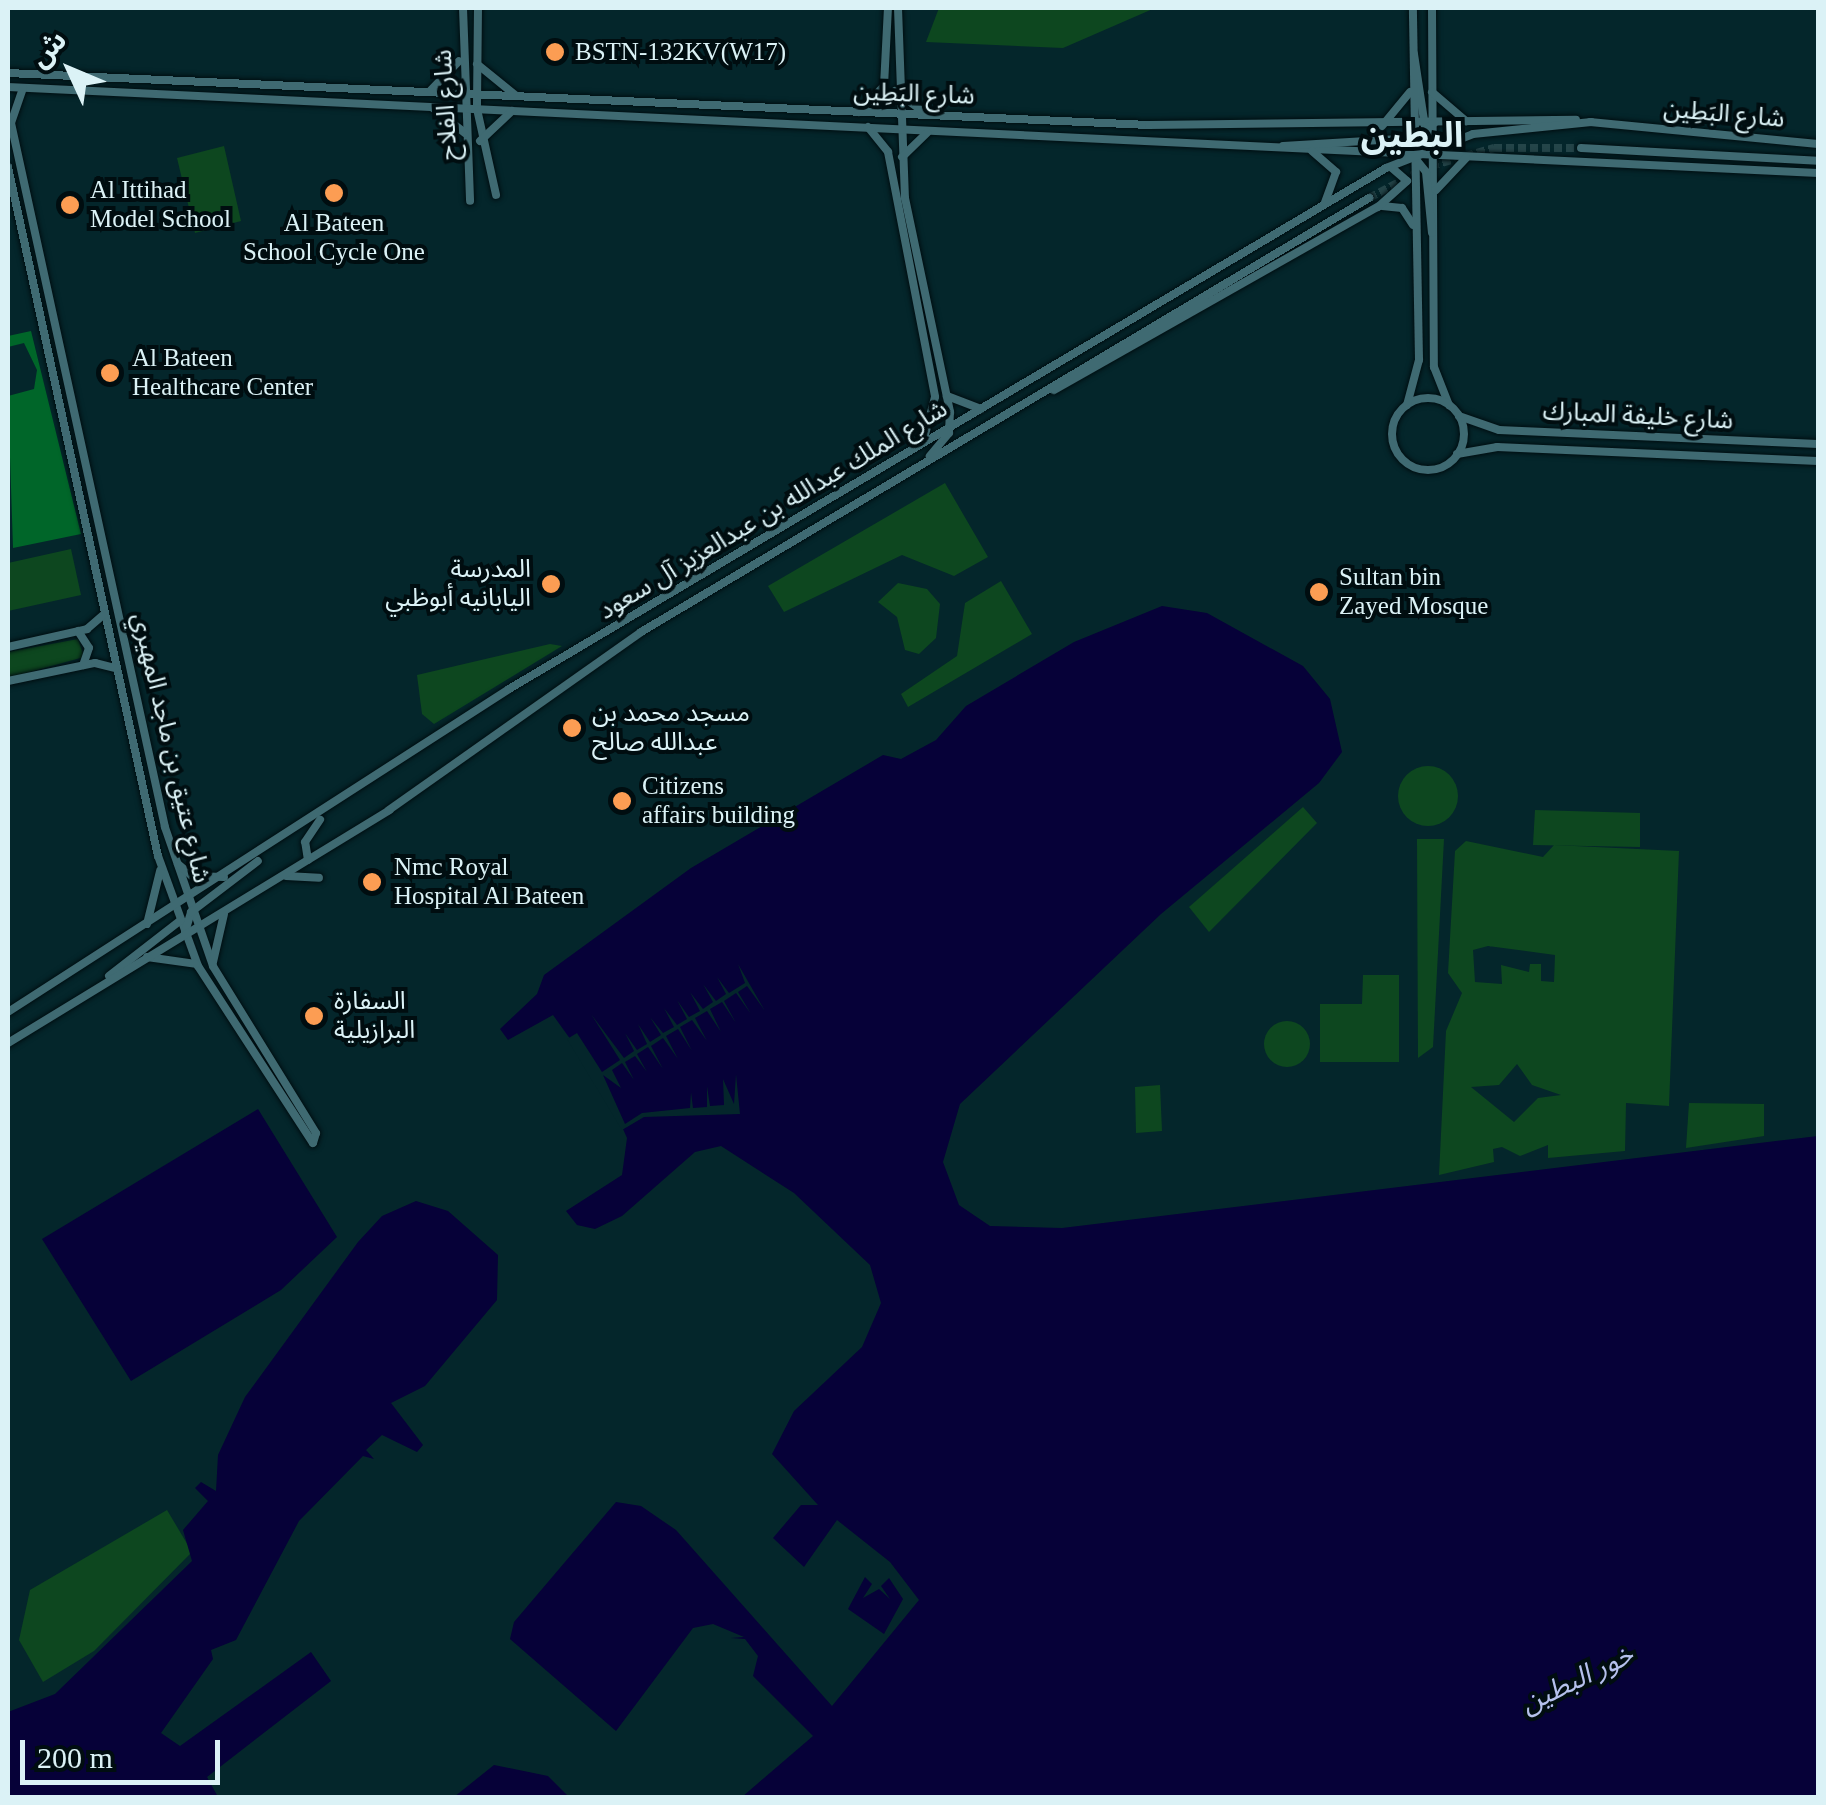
<!DOCTYPE html>
<meta charset="utf-8">
<style>
body{margin:0}
#map{position:relative;width:1826px;height:1805px;overflow:hidden;background:#04262b;font-family:"Times New Roman","Noto Sans Arabic",serif}
div>[style]{position:absolute}
.green>*{inset:0;background:#0d471f}
.round{border-radius:50%}
.forest>*{inset:0;background:#006629}
.water>*{inset:0;background:#060138}
.pier>*{inset:0;background:#04262b}
.secondary-tunnel>*{height:8px;margin-top:-4px;transform-origin:0;background:repeating-linear-gradient(90deg,#244549 0 8px,transparent 0 12px)}
.roads{filter:drop-shadow(0 0 2px #000e11) drop-shadow(0 0 2px #000e11)}
.secondary>*{height:8px;margin:-4px;padding:0 4px;transform-origin:4px;border-radius:4px;background:#3f6a72}
.secondary>.ring{margin:-4px;padding:0;box-sizing:content-box;background:none;border:8px solid #3f6a72;border-radius:50%}
.dots>*{width:28px;height:28px;translate:-50% -50%;box-sizing:border-box;border:5px solid #000d10;border-radius:50%}
span{translate:-50% -50%;white-space:nowrap;text-align:center;line-height:1.15;-webkit-text-stroke:8px #000d10;paint-order:stroke}
.poi-label{font-size:25px;color:#dbf2f6}
.left{translate:0 -50%;text-align:left}
.right{translate:-100% -50%;text-align:right}
.street-label{font-size:25px;color:#dbf2f6}
.water-label{font-size:28px;color:#b5c1ec;font-style:italic}
.district-label{font-size:35px;color:#dbf2f6;font-weight:700}
.frame{position:absolute;inset:0;border:10px solid #dbf2f6;pointer-events:none}
.north{position:absolute;left:20px;top:20px;width:100px;height:100px;-webkit-text-stroke:8px #000d10;paint-order:stroke;rotate:314deg;font-size:28px;font-weight:700;line-height:40px;text-align:center;color:#dbf2f6}
.north::after{content:'';display:block;margin:auto;width:35px;height:45px;background:#dbf2f6;clip-path:polygon(50% 0,100% 100%,50% 72%,0 100%)}
.scale{position:absolute;left:20px;top:1740px;width:200px;height:45px;box-sizing:border-box;border:5px solid #dbf2f6;border-top:0;padding-left:12px;font-size:30px;line-height:35px;white-space:nowrap;color:#dbf2f6;-webkit-text-stroke:8px #000d10;paint-order:stroke}
</style>
<div id="map">
<div class="green">
<div style="clip-path:polygon(939px 8px,1155px 8px,1063px 48px,926px 42px)"></div>
<div style="clip-path:polygon(224px 146px,241px 221px,195px 233px,177px 158px)"></div>
<div style="clip-path:polygon(945px 483px,988px 557px,954px 576px,902px 555px,784px 612px,768px 586px)"></div>
<div style="clip-path:polygon(71px 549px,81px 595px,8px 611px,8px 563px)"></div>
<div style="clip-path:polygon(1001px 581px,1032px 634px,908px 707px,901px 694px,957px 656px,965px 603px)"></div>
<div style="clip-path:polygon(898px 583px,927px 589px,940px 604px,936px 638px,919px 654px,905px 650px,897px 617px,878px 602px)"></div>
<div style="clip-path:polygon(78px 639px,84px 657px,8px 678px,8px 652px)"></div>
<div style="clip-path:polygon(550px 644px,562px 646px,434px 724px,422px 714px,417px 675px)"></div>
<div class="round" style="left:1398px;top:766px;width:60px;height:60px"></div>
<div style="clip-path:polygon(1303px 807px,1317px 823px,1209px 932px,1189px 907px)"></div>
<div style="clip-path:polygon(1535px 810px,1640px 813px,1640px 847px,1533px 845px)"></div>
<div style="clip-path:polygon(1417px 839px,1444px 839px,1433px 1047px,1418px 1058px)"></div>
<div style="clip-path:polygon(evenodd,1466px 841px,1543px 857px,1554px 845px,1679px 851px,1669px 1106px,1626px 1103px,1625px 1151px,1548px 1158px,1548px 1145px,1520px 1156px,1502px 1147px,1493px 1149px,1494px 1162px,1439px 1175px,1446px 1031px,1462px 993px,1448px 973px,1455px 851px,1466px 841px,1488px 946px,1555px 955px,1554px 982px,1541px 981px,1541px 964px,1530px 964px,1529px 972px,1501px 965px,1502px 984px,1475px 982px,1473px 950px,1488px 946px,1466px 841px,1517px 1064px,1532px 1085px,1561px 1095px,1538px 1098px,1514px 1122px,1471px 1087px,1499px 1085px,1517px 1064px)"></div>
<div style="clip-path:polygon(1363px 975px,1399px 975px,1399px 1062px,1320px 1062px,1320px 1004px,1362px 1004px)"></div>
<div class="round" style="left:1264px;top:1021px;width:46px;height:46px"></div>
<div style="clip-path:polygon(1160px 1085px,1162px 1131px,1136px 1133px,1135px 1087px)"></div>
<div style="clip-path:polygon(1689px 1103px,1764px 1104px,1764px 1136px,1686px 1148px)"></div>
<div style="clip-path:polygon(167px 1510px,192px 1552px,94px 1651px,43px 1682px,19px 1640px,30px 1590px)"></div>
</div>
<div class="forest">
<div style="clip-path:polygon(31px 331px,81px 534px,13px 548px,8px 396px,34px 389px,37px 370px,24px 343px,8px 347px,8px 336px)"></div>
</div>
<div class="water">
<div style="clip-path:polygon(1162px 606px,1207px 613px,1303px 666px,1330px 699px,1342px 752px,1319px 783px,1161px 914px,960px 1104px,943px 1162px,959px 1205px,990px 1226px,1062px 1228px,1818px 1136px,1818px 1797px,742px 1797px,813px 1736px,753px 1676px,758px 1656px,745px 1639px,731px 1638px,744px 1637px,713px 1624px,693px 1628px,616px 1731px,510px 1639px,514px 1622px,616px 1502px,641px 1506px,676px 1530px,832px 1706px,919px 1600px,890px 1562px,837px 1520px,804px 1567px,773px 1538px,801px 1505px,818px 1505px,772px 1454px,794px 1411px,862px 1347px,881px 1303px,870px 1265px,794px 1193px,721px 1146px,695px 1152px,622px 1216px,595px 1229px,577px 1225px,566px 1211px,622px 1175px,627px 1138px,604px 1086px,553px 1015px,508px 1040px,500px 1029px,537px 994px,544px 975px,691px 868px,883px 755px,901px 759px,936px 740px,966px 706px,1074px 642px)"></div>
<div style="clip-path:polygon(258px 1109px,337px 1237px,281px 1290px,131px 1381px,42px 1239px)"></div>
<div style="clip-path:polygon(416px 1201px,448px 1211px,498px 1255px,497px 1300px,425px 1386px,391px 1403px,423px 1445px,417px 1452px,382px 1435px,366px 1450px,374px 1459px,363px 1456px,299px 1521px,236px 1640px,211px 1650px,213px 1659px,161px 1733px,180px 1746px,311px 1652px,331px 1681px,207px 1777px,218px 1797px,8px 1797px,8px 1712px,55px 1694px,192px 1561px,183px 1530px,208px 1501px,195px 1488px,201px 1482px,216px 1491px,218px 1455px,245px 1397px,358px 1242px,382px 1216px)"></div>
<div style="clip-path:polygon(865px 1577px,872px 1584px,863px 1598px,879px 1589px,890px 1599px,881px 1586px,889px 1578px,903px 1599px,884px 1634px,848px 1609px)"></div>
<div style="clip-path:polygon(494px 1765px,548px 1776px,569px 1797px,454px 1797px)"></div>
</div>
<div class="pier">
<div style="clip-path:polygon(738px 964px,765px 1011px,747px 986px,738px 992px,751px 1014px,736px 993px,724px 1001px,736px 1023px,722px 1002px,710px 1009px,721px 1032px,707px 1011px,695px 1018px,707px 1041px,692px 1020px,680px 1027px,692px 1051px,678px 1029px,666px 1036px,678px 1059px,663px 1038px,651px 1046px,663px 1069px,648px 1047px,637px 1054px,647px 1072px,635px 1056px,625px 1062px,634px 1080px,622px 1063px,612px 1070px,621px 1088px,603px 1075px,625px 1124px,642px 1113px,690px 1108px,691px 1092px,693px 1108px,707px 1107px,707px 1086px,710px 1106px,724px 1105px,723px 1079px,734px 1104px,736px 1074px,740px 1114px,644px 1117px,622px 1130px,567px 1039px,577px 1033px,602px 1072px,620px 1060px,591px 1014px,624px 1058px,634px 1051px,625px 1033px,637px 1050px,647px 1044px,638px 1024px,650px 1042px,661px 1035px,650px 1017px,663px 1033px,674px 1027px,664px 1008px,677px 1025px,687px 1019px,677px 1000px,689px 1017px,700px 1011px,690px 992px,703px 1009px,713px 1002px,703px 984px,716px 1001px,726px 994px,717px 977px,729px 993px,745px 983px)"></div>
</div>
<div class="secondary-tunnel">
<div style="left:1431px;top:166px;width:66px;rotate:-15.9deg"></div>
<div style="left:1494px;top:148px;width:87px"></div>
<div style="left:1369px;top:198px;width:55px;rotate:-28deg"></div>
</div>
<div class="roads">
<div class="secondary">
<div style="left:463px;top:8px;width:193px;rotate:87.9deg"></div>
<div style="left:478px;top:8px;width:101px;rotate:90.6deg"></div>
<div style="left:477px;top:109px;width:88px;rotate:77.5deg"></div>
<div style="left:898px;top:8px;width:190px;rotate:87.9deg"></div>
<div style="left:905px;top:198px;width:219px;rotate:78.1deg"></div>
<div style="left:950px;top:412px;width:21px;rotate:93deg"></div>
<div style="left:949px;top:433px;width:30px;rotate:130deg"></div>
<div style="left:1432px;top:8px;width:359px;rotate:89.7deg"></div>
<div style="left:1434px;top:367px;width:41px;rotate:68.5deg"></div>
<div style="left:1414px;top:54px;width:94px;rotate:81.4deg"></div>
<div style="left:477px;top:64px;width:49px;rotate:39.2deg"></div>
<div style="left:8px;top:73px;width:1142px;rotate:2.61deg"></div>
<div style="left:1149px;top:125px;width:427px;rotate:-0.7deg"></div>
<div style="left:8px;top:87px;width:1812px;rotate:2.72deg"></div>
<div style="left:431px;top:90px;width:40px;rotate:-46deg"></div>
<div style="left:895px;top:91px;width:36px;rotate:36deg"></div>
<div style="left:1432px;top:92px;width:45px;rotate:40.5deg"></div>
<div style="left:433px;top:108px;width:41px;rotate:38deg"></div>
<div style="left:859px;top:112px;width:36px;rotate:-46deg"></div>
<div style="left:884px;top:86px;width:78px;rotate:-87.1deg"></div>
<div style="left:1590px;top:122px;width:229px;rotate:5.5deg"></div>
<div style="left:1382px;top:126px;width:44px;rotate:-50.5deg"></div>
<div style="left:868px;top:127px;width:32px;rotate:51deg"></div>
<div style="left:888px;top:152px;width:249px;rotate:79.1deg"></div>
<div style="left:935px;top:397px;width:47px;rotate:104.9deg"></div>
<div style="left:480px;top:141px;width:44px;rotate:-43.2deg"></div>
<div style="left:1283px;top:146px;width:129px;rotate:-3.5deg"></div>
<div style="left:1412px;top:138px;width:27px;rotate:-34deg"></div>
<div style="left:1581px;top:148px;width:237px;rotate:3.1deg"></div>
<div style="left:1312px;top:151px;width:32px;rotate:41deg"></div>
<div style="left:1336px;top:172px;width:33px;rotate:110deg"></div>
<div style="left:902px;top:157px;width:35px;rotate:-44deg"></div>
<div style="left:1414px;top:157px;width:19px;rotate:51deg"></div>
<div style="left:1426px;top:172px;width:61px;rotate:84.4deg"></div>
<div style="left:8px;top:167px;width:705px;rotate:77.72deg"></div>
<div style="left:158px;top:856px;width:117px;rotate:70deg"></div>
<div style="left:198px;top:966px;width:211px;rotate:57deg"></div>
<div style="left:313px;top:1143px;width:10px;rotate:-73deg"></div>
<div style="left:316px;top:1133px;width:196px;rotate:-121.7deg"></div>
<div style="left:213px;top:966px;width:147px;rotate:-109.1deg"></div>
<div style="left:165px;top:827px;width:721px;rotate:-102.34deg"></div>
<div style="left:11px;top:123px;width:37px;rotate:-71deg"></div>
<div style="left:1436px;top:190px;width:44px;rotate:-46.8deg"></div>
<div style="left:1382px;top:206px;width:20px;rotate:6deg"></div>
<div style="left:1402px;top:208px;width:20px;rotate:57deg"></div>
<div style="left:1054px;top:390px;width:372px;rotate:-29.5deg"></div>
<div style="left:1378px;top:207px;width:39px;rotate:-42deg"></div>
<div style="left:1407px;top:181px;width:20px;rotate:-139deg"></div>
<div style="left:947px;top:396px;width:36px;rotate:21deg"></div>
<div class="ring" style="left:1392px;top:398px;width:64px;height:64px"></div>
<div style="left:1407px;top:405px;width:47px;rotate:-75.1deg"></div>
<div style="left:1419px;top:360px;width:352px;rotate:-91deg"></div>
<div style="left:1459px;top:416px;width:42px;rotate:19.3deg"></div>
<div style="left:1499px;top:430px;width:319px;rotate:2.5deg"></div>
<div style="left:1457px;top:454px;width:41px;rotate:-9.9deg"></div>
<div style="left:1497px;top:447px;width:321px;rotate:2.5deg"></div>
<div style="left:78px;top:631px;width:20px;rotate:57deg"></div>
<div style="left:89px;top:648px;width:18px;rotate:109deg"></div>
<div style="left:8px;top:647px;width:81px;rotate:-12.8deg"></div>
<div style="left:87px;top:629px;width:23px;rotate:-41deg"></div>
<div style="left:8px;top:681px;width:89px;rotate:-11.7deg"></div>
<div style="left:95px;top:663px;width:21px;rotate:14deg"></div>
<div style="left:308px;top:860px;width:18px;rotate:-99deg"></div>
<div style="left:305px;top:842px;width:27px;rotate:-56deg"></div>
<div style="left:178px;top:864px;width:18px;rotate:41deg"></div>
<div style="left:192px;top:876px;width:32px;rotate:2deg"></div>
<div style="left:286px;top:876px;width:33px;rotate:3deg"></div>
<div style="left:147px;top:924px;width:55px;rotate:-76.2deg"></div>
<div style="left:185px;top:932px;width:21px;rotate:-73deg"></div>
<div style="left:191px;top:912px;width:84px;rotate:-37.3deg"></div>
<div style="left:147px;top:957px;width:49px;rotate:8.1deg"></div>
<div style="left:213px;top:962px;width:49px;rotate:-77.1deg"></div>
<div style="left:109px;top:976px;width:91px;rotate:-37.9deg"></div>
<div style="left:8px;top:1012px;width:596px;rotate:-32.81deg"></div>
<div style="left:509px;top:689px;width:1020px;rotate:-30.71deg"></div>
<div style="left:1386px;top:168px;width:93px;rotate:-21.3deg"></div>
<div style="left:1473px;top:134px;width:119px;rotate:-5.8deg"></div>
<div style="left:8px;top:1043px;width:447px;rotate:-31.4deg"></div>
<div style="left:389px;top:810px;width:309px;rotate:-35.2deg"></div>
<div style="left:641px;top:632px;width:848px;rotate:-30.8deg"></div>
</div>
</div>
<div class="dots">
<div style="left:555px;top:52px;background:#fc9d53"></div>
<div style="left:334px;top:193px;background:#fc9d53"></div>
<div style="left:70px;top:205px;background:#fc9d53"></div>
<div style="left:110px;top:373px;background:#fc9d53"></div>
<div style="left:551px;top:584px;background:#fc9d53"></div>
<div style="left:1319px;top:592px;background:#fc9d53"></div>
<div style="left:572px;top:728px;background:#fc9d53"></div>
<div style="left:622px;top:801px;background:#fc9d53"></div>
<div style="left:372px;top:882px;background:#fc9d53"></div>
<div style="left:314px;top:1016px;background:#fc9d53"></div>
</div>
<div class="poi-label">
<span class="left" style="left:575px;top:52px">BSTN-132KV(W17)</span>
<span class="left" style="left:90px;top:205px">Al Ittihad<br>Model School</span>
<span style="left:334px;top:238px">Al Bateen<br>School Cycle One</span>
<span class="left" style="left:132px;top:373px">Al Bateen<br>Healthcare Center</span>
<span class="right" style="left:531px;top:584px">المدرسة<br>اليابانيه أبوظبي</span>
<span class="left" style="left:1339px;top:592px">Sultan bin<br>Zayed Mosque</span>
<span class="left" style="left:592px;top:728px">مسجد محمد بن<br>عبدالله صالح</span>
<span class="left" style="left:642px;top:801px">Citizens<br>affairs building</span>
<span class="left" style="left:394px;top:882px">Nmc Royal<br>Hospital Al Bateen</span>
<span class="left" style="left:334px;top:1016px">السفارة<br>البرازيلية</span>
</div>
<div class="street-label">
<span style="left:914px;top:94px;rotate:2deg">شارع البَطِين</span>
<span style="left:446px;top:105px;rotate:-93deg">شارع الفلاح</span>
<span style="left:1724px;top:114px;rotate:5deg">شارع البَطِين</span>
<span style="left:1638px;top:416px;rotate:3deg">شارع خليفة المبارك</span>
<span style="left:773px;top:510px;rotate:-31deg">شارع الملك عبدالله بن عبدالعزيز آل سعود</span>
<span style="left:171px;top:748px;rotate:77deg">شارع عتيق بن ماجد المهيري</span>
</div>
<div class="water-label">
<span style="left:1577px;top:1679px;rotate:-26deg">خور البطين</span>
</div>
<div class="district-label">
<span style="left:1412px;top:136px">البطين</span>
</div>
<div class="frame"></div>
<div class="north">ش</div>
<div class="scale">200 m</div>
</div>
